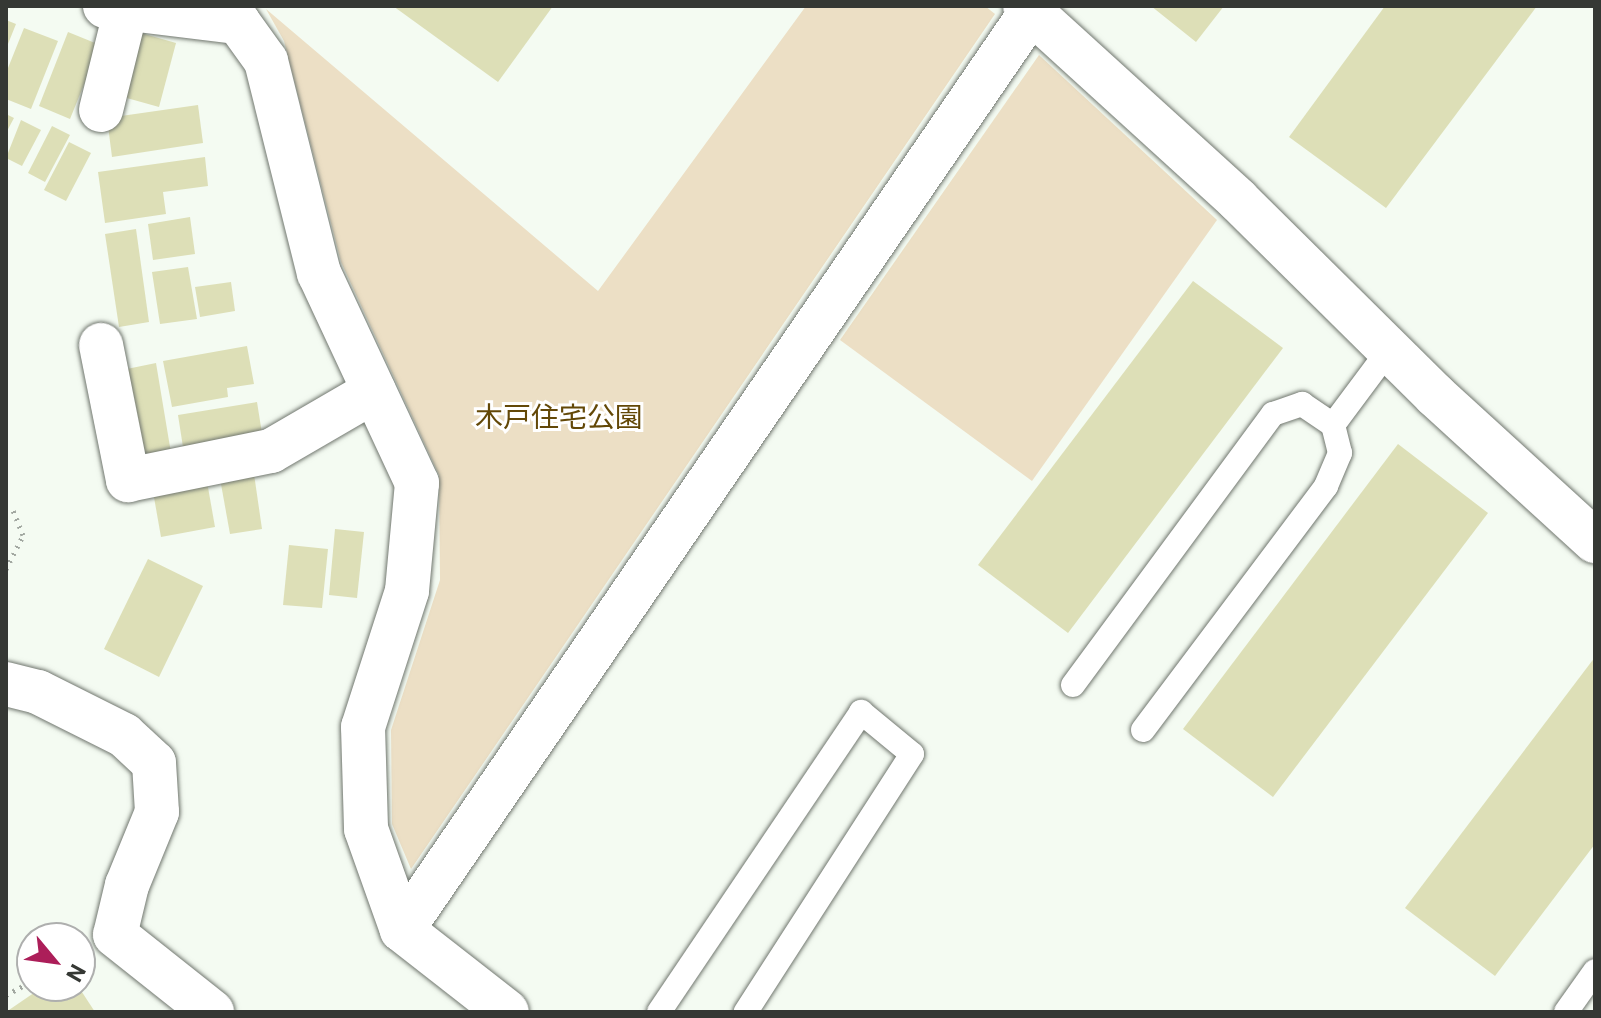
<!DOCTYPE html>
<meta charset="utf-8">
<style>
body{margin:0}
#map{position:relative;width:1601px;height:1018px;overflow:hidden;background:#f4fbf2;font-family:Roboto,"Noto Sans JP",sans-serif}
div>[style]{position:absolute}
.green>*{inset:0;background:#ecdfc5}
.building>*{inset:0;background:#dddfb7}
.path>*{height:5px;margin-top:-2.5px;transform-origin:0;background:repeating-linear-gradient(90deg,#a2a8a1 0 2px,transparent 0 8px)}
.roads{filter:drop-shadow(0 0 2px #71776f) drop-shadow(0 0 2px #71776f)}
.lane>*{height:24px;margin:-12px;padding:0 12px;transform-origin:12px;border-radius:12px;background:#fff}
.street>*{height:44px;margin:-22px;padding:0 22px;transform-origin:22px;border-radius:22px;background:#fff}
.secondary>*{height:44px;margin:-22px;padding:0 22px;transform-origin:22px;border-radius:22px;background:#fff}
span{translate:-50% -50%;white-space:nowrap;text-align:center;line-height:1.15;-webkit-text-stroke:6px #fff;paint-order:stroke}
.park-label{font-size:28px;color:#634807}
.frame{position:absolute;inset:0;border:8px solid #353834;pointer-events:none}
.north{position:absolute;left:16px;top:922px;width:80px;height:80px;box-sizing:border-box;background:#fff;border:2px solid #aeafae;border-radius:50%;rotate:119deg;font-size:22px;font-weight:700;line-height:32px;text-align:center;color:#353834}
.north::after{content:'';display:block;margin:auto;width:28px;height:36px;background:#ac1e59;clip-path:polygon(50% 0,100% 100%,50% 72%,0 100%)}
</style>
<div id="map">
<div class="green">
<div style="clip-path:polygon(806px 6px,985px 6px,995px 14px,411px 869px,392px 824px,391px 730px,440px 580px,439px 475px,341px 262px,284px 41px,266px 9px,598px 291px)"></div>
<div style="clip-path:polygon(1039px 55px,1217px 220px,1032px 481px,840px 340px)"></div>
</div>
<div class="building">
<div style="clip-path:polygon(393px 6px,553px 6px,498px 82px)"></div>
<div style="clip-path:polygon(1151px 6px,1224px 6px,1196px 42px)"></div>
<div style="clip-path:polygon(1385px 6px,1537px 6px,1386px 208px,1289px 137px)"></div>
<div style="clip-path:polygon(6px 20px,16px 24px,6px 49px)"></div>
<div style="clip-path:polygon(24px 28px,58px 41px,31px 109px,6px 99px,6px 73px)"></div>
<div style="clip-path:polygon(134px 31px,176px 43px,159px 107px,116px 95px)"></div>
<div style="clip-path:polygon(68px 32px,100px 45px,70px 119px,39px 106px)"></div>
<div style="clip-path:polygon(198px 105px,203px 143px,112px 157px,107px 118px)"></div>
<div style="clip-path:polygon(6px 114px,14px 118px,6px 133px)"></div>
<div style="clip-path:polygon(21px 120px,41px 130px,22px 166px,6px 158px)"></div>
<div style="clip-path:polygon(52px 126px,70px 135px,45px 182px,28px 173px)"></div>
<div style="clip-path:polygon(69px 142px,91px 153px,66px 201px,44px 190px)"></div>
<div style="clip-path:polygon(205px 157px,208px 186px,163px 192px,166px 214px,105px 223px,98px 172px)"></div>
<div style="clip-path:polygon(190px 217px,195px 254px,153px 260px,148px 224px)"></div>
<div style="clip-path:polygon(136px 229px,149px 322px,119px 327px,105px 234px)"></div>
<div style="clip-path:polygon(188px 267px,197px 319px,160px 324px,152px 272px)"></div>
<div style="clip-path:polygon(1193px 281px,1283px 348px,1068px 633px,978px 565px)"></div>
<div style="clip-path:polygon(231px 282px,235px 311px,200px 317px,195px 287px)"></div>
<div style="clip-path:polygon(247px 346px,254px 384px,227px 388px,228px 397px,172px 407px,163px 361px)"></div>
<div style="clip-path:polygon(156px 363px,172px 459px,135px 466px,117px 371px)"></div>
<div style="clip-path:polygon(257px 402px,264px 446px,185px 460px,178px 415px)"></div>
<div style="clip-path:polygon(1398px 444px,1488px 513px,1273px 797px,1183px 729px)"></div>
<div style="clip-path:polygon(253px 467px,262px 529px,230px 534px,219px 473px)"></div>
<div style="clip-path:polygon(206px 476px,215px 527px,161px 537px,152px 486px)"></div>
<div style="clip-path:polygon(335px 529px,364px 532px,357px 598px,329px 595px)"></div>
<div style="clip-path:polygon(289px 545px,328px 549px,322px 608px,283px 605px)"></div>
<div style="clip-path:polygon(148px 559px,203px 586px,159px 677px,104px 649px)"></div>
<div style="clip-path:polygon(1595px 657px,1595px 844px,1495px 976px,1405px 908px)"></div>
<div style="clip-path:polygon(44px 986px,78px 986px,95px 1012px,6px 1012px)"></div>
</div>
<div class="path">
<div style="left:6px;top:569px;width:38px;rotate:-63deg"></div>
<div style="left:23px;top:535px;width:29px;rotate:-112deg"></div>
<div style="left:6px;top:995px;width:30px;rotate:-28deg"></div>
</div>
<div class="roads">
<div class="lane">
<div style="left:1073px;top:685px;width:337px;rotate:-53.6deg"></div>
<div style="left:1273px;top:414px;width:31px;rotate:-19deg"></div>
<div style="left:1302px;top:404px;width:37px;rotate:34deg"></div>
<div style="left:1333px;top:425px;width:94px;rotate:-53.3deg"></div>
<div style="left:1143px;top:730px;width:305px;rotate:-53.1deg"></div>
<div style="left:1326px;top:486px;width:36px;rotate:-67deg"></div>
<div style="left:1340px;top:453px;width:29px;rotate:-104deg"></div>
<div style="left:659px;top:1012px;width:362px;rotate:-56deg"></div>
<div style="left:861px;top:712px;width:66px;rotate:39.5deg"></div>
<div style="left:912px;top:754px;width:307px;rotate:122.8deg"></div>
<div style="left:1566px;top:1012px;width:50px;rotate:-54.7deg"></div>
</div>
<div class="street">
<div style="left:105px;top:6px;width:134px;rotate:6.9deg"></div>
<div style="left:101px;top:110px;width:104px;rotate:-76.1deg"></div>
<div style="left:101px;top:345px;width:138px;rotate:78.7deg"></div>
<div style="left:128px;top:480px;width:146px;rotate:-11.5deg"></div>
<div style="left:271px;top:451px;width:119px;rotate:-30.2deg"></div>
<div style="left:6px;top:684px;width:33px;rotate:14deg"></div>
<div style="left:38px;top:692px;width:96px;rotate:26.6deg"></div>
<div style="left:124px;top:735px;width:41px;rotate:43deg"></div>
<div style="left:154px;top:763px;width:49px;rotate:86.5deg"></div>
<div style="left:157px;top:812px;width:79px;rotate:112.3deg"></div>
<div style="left:127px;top:885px;width:51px;rotate:103.5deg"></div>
<div style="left:115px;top:935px;width:124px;rotate:38.4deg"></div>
</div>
<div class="secondary">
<div style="left:219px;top:6px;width:25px;rotate:40deg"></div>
<div style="left:238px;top:22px;width:48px;rotate:54.3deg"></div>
<div style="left:266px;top:61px;width:219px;rotate:76deg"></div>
<div style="left:319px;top:273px;width:232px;rotate:65deg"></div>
<div style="left:417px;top:483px;width:108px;rotate:95.3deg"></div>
<div style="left:407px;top:591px;width:143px;rotate:107.9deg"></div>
<div style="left:363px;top:727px;width:102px;rotate:88.3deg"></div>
<div style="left:366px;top:829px;width:107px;rotate:70.4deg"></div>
<div style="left:402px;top:930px;width:133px;rotate:38deg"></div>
<div style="left:1025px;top:6px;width:288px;rotate:42.3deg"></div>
<div style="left:1238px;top:200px;width:277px;rotate:44.7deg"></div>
<div style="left:1435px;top:395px;width:217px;rotate:42.4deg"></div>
<div style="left:402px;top:930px;width:1113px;rotate:-55.58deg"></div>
</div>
</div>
<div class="park-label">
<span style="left:559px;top:418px">木戸住宅公園</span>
</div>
<div class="frame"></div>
<div class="north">N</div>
</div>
